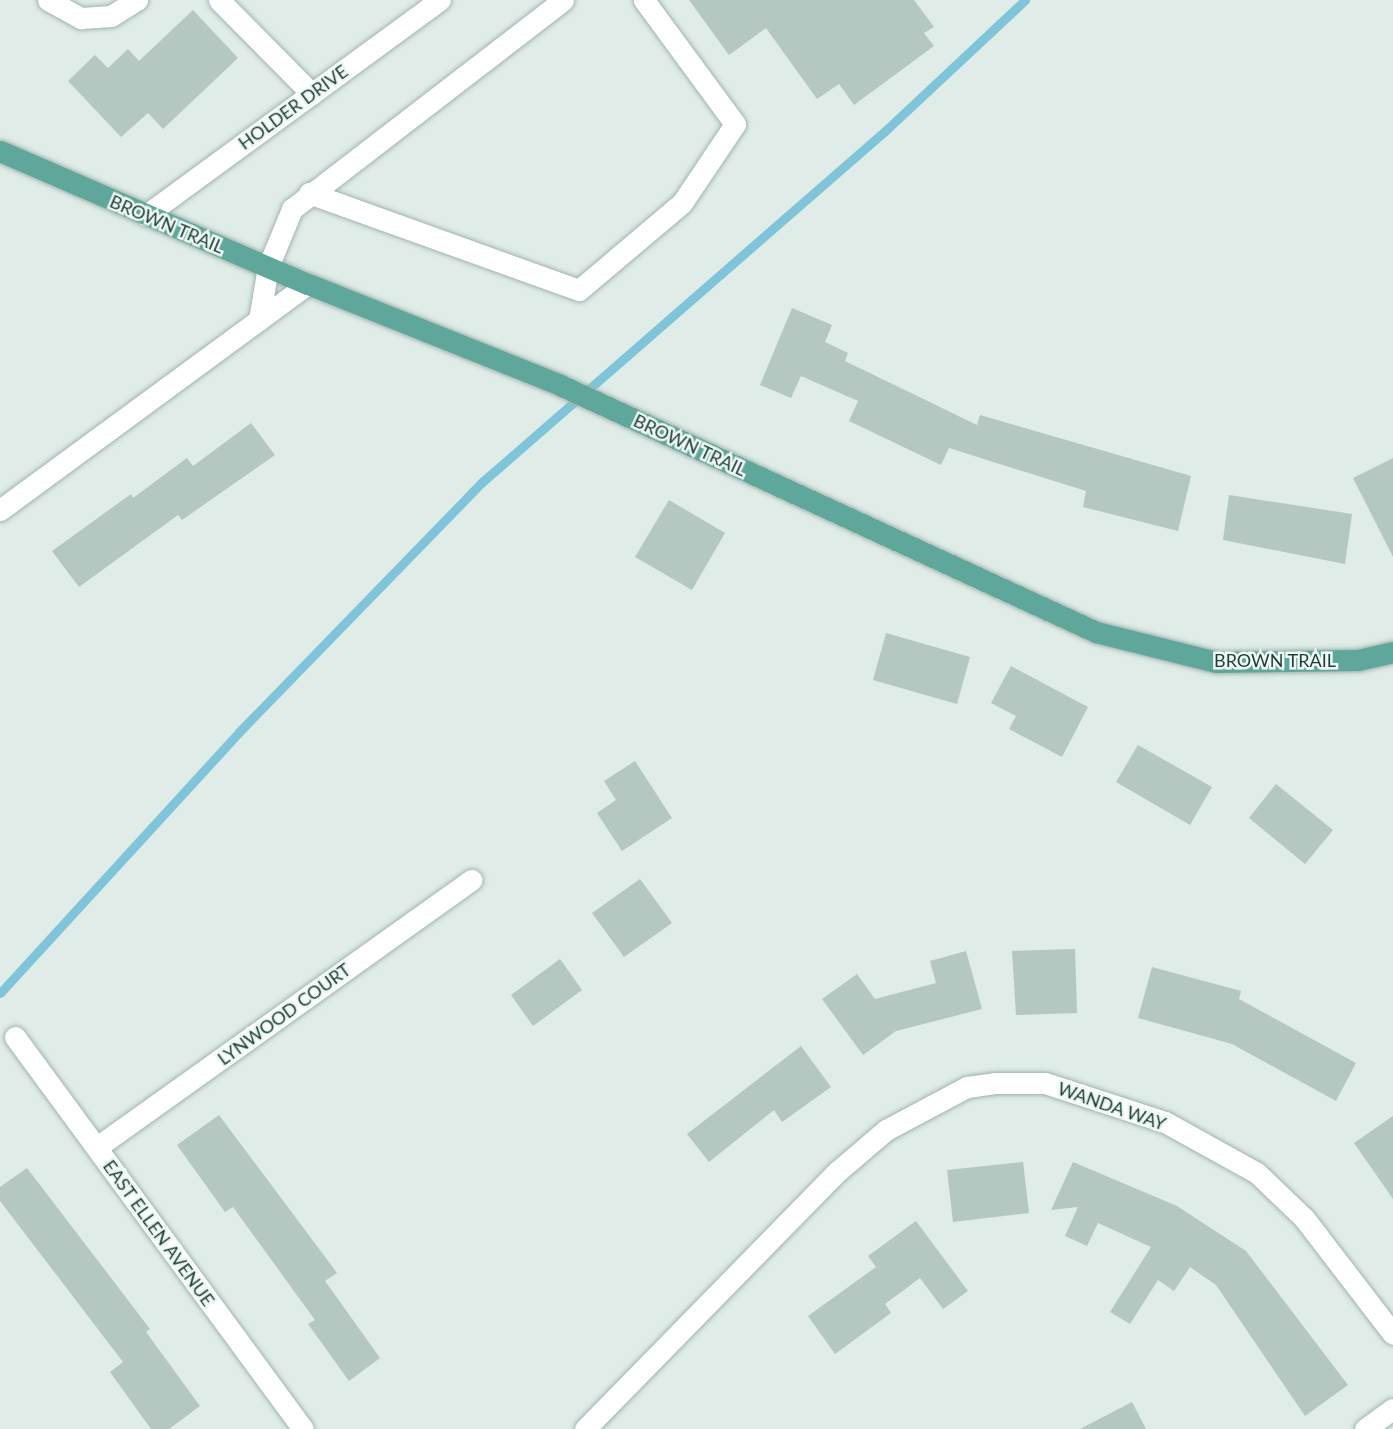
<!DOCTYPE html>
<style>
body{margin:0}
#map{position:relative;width:1393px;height:1429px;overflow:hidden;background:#dfece7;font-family:Lato,sans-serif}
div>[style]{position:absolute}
.stream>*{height:9px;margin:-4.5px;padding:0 4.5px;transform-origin:4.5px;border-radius:4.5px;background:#7fc4d8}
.building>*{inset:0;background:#b4c7c0}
.roads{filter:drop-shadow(0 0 2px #a1b4af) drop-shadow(0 0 2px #a1b4af)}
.minor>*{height:21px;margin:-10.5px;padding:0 10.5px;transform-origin:10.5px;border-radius:10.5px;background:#fff}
.major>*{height:21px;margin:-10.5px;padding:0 10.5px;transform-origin:10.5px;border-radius:10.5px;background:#5ea79a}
span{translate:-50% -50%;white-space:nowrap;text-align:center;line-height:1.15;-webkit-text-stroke:5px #eff8f5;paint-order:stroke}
.street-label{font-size:18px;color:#1e3e38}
</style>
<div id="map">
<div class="stream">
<div style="left:0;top:993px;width:354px;rotate:-47.5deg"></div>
<div style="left:239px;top:732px;width:347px;rotate:-45.8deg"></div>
<div style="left:481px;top:483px;width:536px;rotate:-41.07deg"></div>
<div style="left:885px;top:131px;width:192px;rotate:-43.1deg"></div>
</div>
<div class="building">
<div style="clip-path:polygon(689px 0,914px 0,934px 27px,924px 33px,934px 46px,854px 105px,839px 84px,817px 99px,766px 28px,729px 55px)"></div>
<div style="clip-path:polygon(193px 10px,238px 58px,163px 129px,148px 113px,121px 137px,68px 81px,95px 55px,108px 68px,128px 49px,139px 61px)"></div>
<div style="clip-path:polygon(792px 308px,832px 325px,825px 342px,848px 353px,845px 361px,977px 425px,980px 415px,1191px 476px,1178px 531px,1083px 507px,1086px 491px,949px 448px,941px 465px,849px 421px,858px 401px,801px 376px,791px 398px,760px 385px)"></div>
<div style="clip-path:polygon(251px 423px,275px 455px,182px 520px,178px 515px,79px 587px,52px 551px,131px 494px,133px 498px,187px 458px,193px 466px)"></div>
<div style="clip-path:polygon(1393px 458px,1393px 557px,1353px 478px)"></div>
<div style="clip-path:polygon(1229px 495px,1352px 514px,1345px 564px,1223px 540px)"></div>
<div style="clip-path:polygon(669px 500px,725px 533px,692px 590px,635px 557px)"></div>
<div style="clip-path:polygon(886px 633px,970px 657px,957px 704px,873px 680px)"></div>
<div style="clip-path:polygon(1011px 666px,1088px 707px,1062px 757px,1009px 729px,1016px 716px,991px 703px)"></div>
<div style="clip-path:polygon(1138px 745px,1212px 787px,1190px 825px,1116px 782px)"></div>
<div style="clip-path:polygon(635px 761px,672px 818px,622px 851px,597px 813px,616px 800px,604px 781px)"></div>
<div style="clip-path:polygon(1276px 784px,1333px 830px,1305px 864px,1249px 818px)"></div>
<div style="clip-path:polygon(640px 879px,672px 923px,624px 957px,592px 913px)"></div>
<div style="clip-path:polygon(1075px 949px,1077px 1013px,1016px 1015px,1012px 951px)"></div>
<div style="clip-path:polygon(966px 951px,982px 1009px,896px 1031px,863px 1055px,822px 999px,857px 974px,875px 999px,936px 983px,930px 961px)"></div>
<div style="clip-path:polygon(560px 959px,582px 990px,533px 1026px,511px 995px)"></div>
<div style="clip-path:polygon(1152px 967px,1241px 991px,1239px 999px,1356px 1063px,1336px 1101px,1232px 1044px,1138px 1018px)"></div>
<div style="clip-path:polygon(801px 1046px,831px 1087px,782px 1122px,774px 1110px,709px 1162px,687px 1134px)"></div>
<div style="clip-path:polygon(219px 1115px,337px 1273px,325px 1281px,380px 1358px,349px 1381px,308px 1324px,315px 1320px,233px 1207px,225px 1212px,177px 1145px)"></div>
<div style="clip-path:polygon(1393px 1116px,1393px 1199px,1354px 1143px)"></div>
<div style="clip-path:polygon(1023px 1162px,1029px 1213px,953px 1222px,947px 1170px)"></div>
<div style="clip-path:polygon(1073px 1162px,1177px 1206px,1246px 1251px,1348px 1385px,1305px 1416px,1216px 1285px,1190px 1267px,1174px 1291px,1158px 1280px,1130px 1324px,1110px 1312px,1151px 1247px,1098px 1223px,1087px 1246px,1065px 1236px,1078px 1207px,1051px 1210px)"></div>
<div style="clip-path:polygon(27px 1168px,150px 1329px,146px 1332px,200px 1406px,169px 1429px,151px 1429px,110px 1372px,123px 1362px,0 1201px,0 1187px)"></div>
<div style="clip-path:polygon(916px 1221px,968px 1291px,943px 1309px,920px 1278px,885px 1304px,891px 1313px,835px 1354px,808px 1316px,876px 1267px,868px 1256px)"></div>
<div style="clip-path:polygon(1132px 1402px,1146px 1429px,1080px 1429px)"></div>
</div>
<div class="roads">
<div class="minor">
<div style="left:48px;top:0;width:38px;rotate:29deg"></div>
<div style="left:81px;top:18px;width:30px;rotate:-4deg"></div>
<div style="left:111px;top:16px;width:31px;rotate:-32deg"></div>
<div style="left:219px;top:0;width:132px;rotate:45.3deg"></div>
<div style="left:309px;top:193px;width:287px;rotate:19.8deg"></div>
<div style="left:579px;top:290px;width:135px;rotate:-40.2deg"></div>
<div style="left:682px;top:203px;width:95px;rotate:-56.1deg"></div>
<div style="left:735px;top:124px;width:154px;rotate:-126.3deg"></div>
<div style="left:146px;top:215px;width:364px;rotate:-36.2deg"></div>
<div style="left:259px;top:320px;width:54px;rotate:-80.4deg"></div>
<div style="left:268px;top:267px;width:63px;rotate:-67.5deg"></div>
<div style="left:292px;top:209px;width:342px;rotate:-37.6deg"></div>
<div style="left:0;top:510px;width:382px;rotate:-36.3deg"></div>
<div style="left:15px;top:1037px;width:486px;rotate:53.7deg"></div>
<div style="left:97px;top:1147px;width:460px;rotate:-35.5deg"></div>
<div style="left:585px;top:1429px;width:361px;rotate:-45.6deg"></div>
<div style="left:838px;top:1171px;width:63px;rotate:-40.5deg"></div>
<div style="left:886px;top:1130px;width:92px;rotate:-28deg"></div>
<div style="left:967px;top:1087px;width:28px;rotate:-8deg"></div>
<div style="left:995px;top:1083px;width:50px"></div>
<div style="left:1045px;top:1083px;width:126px;rotate:18deg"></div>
<div style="left:1165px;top:1122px;width:105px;rotate:29deg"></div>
<div style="left:1257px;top:1173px;width:65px;rotate:43.8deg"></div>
<div style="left:1304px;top:1218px;width:146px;rotate:52.5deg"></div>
<div style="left:1365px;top:1429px;width:34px;rotate:-36deg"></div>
</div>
<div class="major">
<div style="left:0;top:151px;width:335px;rotate:23.4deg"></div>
<div style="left:308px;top:284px;width:271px;rotate:21.8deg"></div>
<div style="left:560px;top:385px;width:590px;rotate:24.74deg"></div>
<div style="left:1096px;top:632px;width:124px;rotate:14deg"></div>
<div style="left:1216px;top:662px;width:142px;rotate:-0.8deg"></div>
<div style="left:1358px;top:660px;width:36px;rotate:-13deg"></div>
</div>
</div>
<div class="street-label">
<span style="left:293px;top:107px;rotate:-36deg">HOLDER DRIVE</span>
<span style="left:167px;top:224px;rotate:23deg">BROWN TRAIL</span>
<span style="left:690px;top:445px;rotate:25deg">BROWN TRAIL</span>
<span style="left:1275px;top:660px">BROWN TRAIL</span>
<span style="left:284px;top:1014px;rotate:-36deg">LYNWOOD COURT</span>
<span style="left:1112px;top:1106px;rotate:19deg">WANDA WAY</span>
<span style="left:159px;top:1233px;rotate:54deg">EAST ELLEN AVENUE</span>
</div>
</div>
